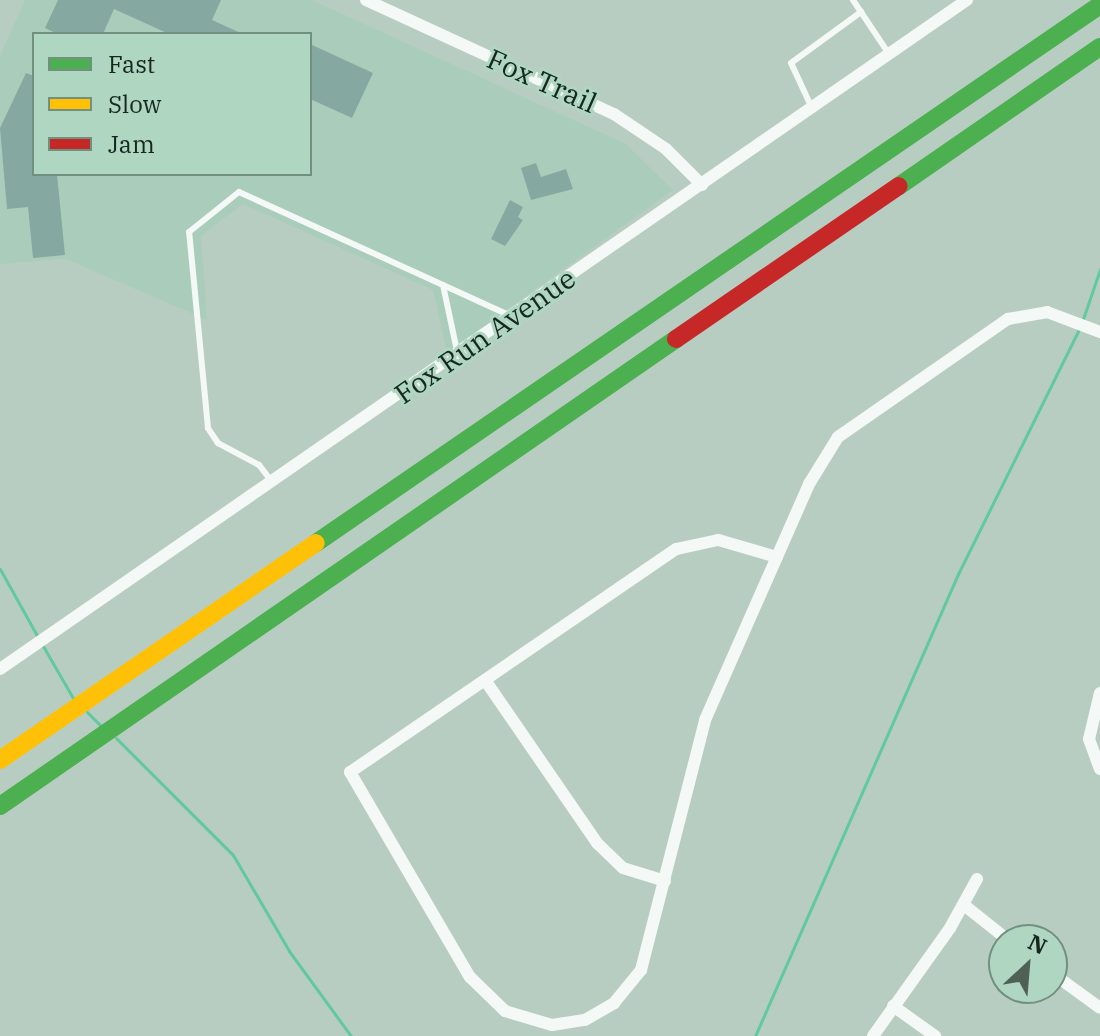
<!DOCTYPE html>
<style>
body{margin:0}
#map{position:relative;width:1100px;height:1036px;overflow:hidden;background:#b8cdc2;font-family:"IBM Plex Serif",serif}
div>[style]{position:absolute}
.built>*{inset:0;background:#aacdbb}
.stream>*{height:3px;margin:-1.5px;padding:0 1.5px;transform-origin:1.5px;border-radius:1.5px;background:#60c99e}
.building>*{inset:0;background:#85a9a1}
.lane>*{height:6px;margin:-3px;padding:0 3px;transform-origin:3px;border-radius:3px;background:#f4f8f6}
.street>*{height:12px;margin:-6px;padding:0 6px;transform-origin:6px;border-radius:6px;background:#f4f8f6}
.fast>*{height:18px;margin:-9px;padding:0 9px;transform-origin:9px;border-radius:9px;background:#4caf50}
.slow>*{height:18px;margin:-9px;padding:0 9px;transform-origin:9px;border-radius:9px;background:#ffc107}
.jam>*{height:18px;margin:-9px;padding:0 9px;transform-origin:9px;border-radius:9px;background:#c62828}
span{translate:-50% -50%;white-space:nowrap;text-align:center;line-height:1.15;-webkit-text-stroke:6px #afd6c1;paint-order:stroke}
.street-label{font-size:28px;color:#17261e}
.legend{position:absolute;left:32px;top:32px;width:280px;height:144px;box-sizing:border-box;background:#afd6c1;border:2px solid #729080;margin:0;padding:10px 14px;list-style:none;font-size:24px;color:#17261e}
.legend li{display:flex;align-items:center;gap:16px;height:40px}
.legend b{width:40px;border:2px solid #729080}
.north{position:absolute;left:988px;top:924px;width:80px;height:80px;box-sizing:border-box;background:#afd6c1;border:2px solid #729080;border-radius:50%;rotate:26deg;font-size:22px;font-weight:700;line-height:32px;text-align:center;color:#17261e}
.north::after{content:'';display:block;margin:auto;width:28px;height:36px;background:#4f6057;clip-path:polygon(50% 0,100% 100%,50% 72%,0 100%)}
</style>
<div id="map">
<div class="built">
<div style="clip-path:polygon(evenodd,25px 0,312px 0,626px 144px,673px 190px,447px 353px,433px 290px,243px 204px,201px 236px,207px 320px,66px 259px,0 264px,0 56px,25px 0,34px 34px,310px 34px,310px 174px,34px 174px,34px 34px)"></div>
</div>
<div class="stream">
<div style="left:1082px;top:322px;width:56px;rotate:-71.2deg"></div>
<div style="left:0;top:569px;width:80px;rotate:60.9deg"></div>
<div style="left:43px;top:646px;width:60px;rotate:60deg"></div>
<div style="left:87px;top:712px;width:20px;rotate:45deg"></div>
<div style="left:116px;top:738px;width:165px;rotate:45deg"></div>
<div style="left:233px;top:855px;width:111px;rotate:59.7deg"></div>
<div style="left:289px;top:951px;width:105px;rotate:53.9deg"></div>
<div style="left:755px;top:1036px;width:505px;rotate:-66.28deg"></div>
<div style="left:958px;top:574px;width:273px;rotate:-63.7deg"></div>
</div>
<div class="building">
<div style="clip-path:polygon(58px 0,221px 0,212px 20px,243px 34px,169px 34px,114px 9px,103px 34px,58px 34px,45px 28px)"></div>
<div style="clip-path:polygon(310px 44px,373px 73px,352px 118px,310px 99px)"></div>
<div style="clip-path:polygon(26px 73px,34px 76px,34px 174px,57px 174px,65px 255px,33px 258px,28px 207px,7px 209px,0 128px)"></div>
<div style="clip-path:polygon(536px 163px,541px 177px,566px 169px,573px 189px,531px 200px,521px 168px)"></div>
<div style="clip-path:polygon(510px 200px,523px 207px,518px 217px,523px 220px,505px 246px,491px 239px)"></div>
</div>
<div class="lane">
<div style="left:853px;top:0;width:65px;rotate:56.3deg"></div>
<div style="left:811px;top:106px;width:47px;rotate:-114.9deg"></div>
<div style="left:791px;top:63px;width:87px;rotate:-36.1deg"></div>
<div style="left:443px;top:285px;width:67px;rotate:78deg"></div>
<div style="left:272px;top:482px;width:21px;rotate:-127deg"></div>
<div style="left:259px;top:465px;width:47px;rotate:-151.8deg"></div>
<div style="left:218px;top:443px;width:18px;rotate:-124deg"></div>
<div style="left:208px;top:428px;width:197px;rotate:-95.5deg"></div>
<div style="left:189px;top:232px;width:64px;rotate:-38.7deg"></div>
<div style="left:239px;top:192px;width:297px;rotate:24.5deg"></div>
</div>
<div class="street">
<div style="left:366px;top:0;width:273px;rotate:24.7deg"></div>
<div style="left:614px;top:114px;width:63px;rotate:33.9deg"></div>
<div style="left:666px;top:149px;width:51px;rotate:45deg"></div>
<div style="left:777px;top:557px;width:61px;rotate:-163.9deg"></div>
<div style="left:718px;top:540px;width:43px;rotate:167.9deg"></div>
<div style="left:676px;top:549px;width:395px;rotate:145.6deg"></div>
<div style="left:350px;top:772px;width:238px;rotate:59.7deg"></div>
<div style="left:470px;top:977px;width:49px;rotate:44.2deg"></div>
<div style="left:505px;top:1011px;width:49px;rotate:16.6deg"></div>
<div style="left:552px;top:1025px;width:33px;rotate:-9deg"></div>
<div style="left:585px;top:1020px;width:34px;rotate:-30deg"></div>
<div style="left:614px;top:1003px;width:43px;rotate:-50.7deg"></div>
<div style="left:641px;top:970px;width:258px;rotate:-75.6deg"></div>
<div style="left:705px;top:720px;width:258px;rotate:-66.2deg"></div>
<div style="left:809px;top:484px;width:55px;rotate:-58.3deg"></div>
<div style="left:838px;top:437px;width:207px;rotate:-34.8deg"></div>
<div style="left:1008px;top:319px;width:40px;rotate:-10deg"></div>
<div style="left:1047px;top:312px;width:57px;rotate:20.7deg"></div>
<div style="left:0;top:669px;width:1176px;rotate:-34.68deg"></div>
<div style="left:485px;top:680px;width:198px;rotate:55.5deg"></div>
<div style="left:597px;top:843px;width:36px;rotate:44deg"></div>
<div style="left:623px;top:868px;width:44px;rotate:17.2deg"></div>
<div style="left:1100px;top:693px;width:47px;rotate:103.4deg"></div>
<div style="left:1089px;top:739px;width:32px;rotate:70deg"></div>
<div style="left:964px;top:905px;width:56px;rotate:38.5deg"></div>
<div style="left:1052px;top:973px;width:59px;rotate:36.1deg"></div>
<div style="left:893px;top:1006px;width:52px;rotate:35.5deg"></div>
<div style="left:873px;top:1036px;width:133px;rotate:-54.5deg"></div>
<div style="left:950px;top:928px;width:56px;rotate:-61.1deg"></div>
</div>
<div class="fast">
<div style="left:899px;top:186px;width:244px;rotate:-34.7deg"></div>
<div style="left:316px;top:543px;width:951px;rotate:-34.46deg"></div>
<div style="left:0;top:806px;width:822px;rotate:-34.64deg"></div>
</div>
<div class="slow">
<div style="left:0;top:760px;width:383px;rotate:-34.5deg"></div>
</div>
<div class="jam">
<div style="left:676px;top:339px;width:270px;rotate:-34.5deg"></div>
</div>
<div class="street-label">
<span style="left:542px;top:81px;rotate:24deg">Fox Trail</span>
<span style="left:485px;top:336px;rotate:-35deg">Fox Run Avenue</span>
</div>
<ul class="legend">
<li><b style="height:10px;background:#4caf50"></b>Fast</li>
<li><b style="height:10px;background:#ffc107"></b>Slow</li>
<li><b style="height:10px;background:#c62828"></b>Jam</li>
</ul>
<div class="north">N</div>
</div>
